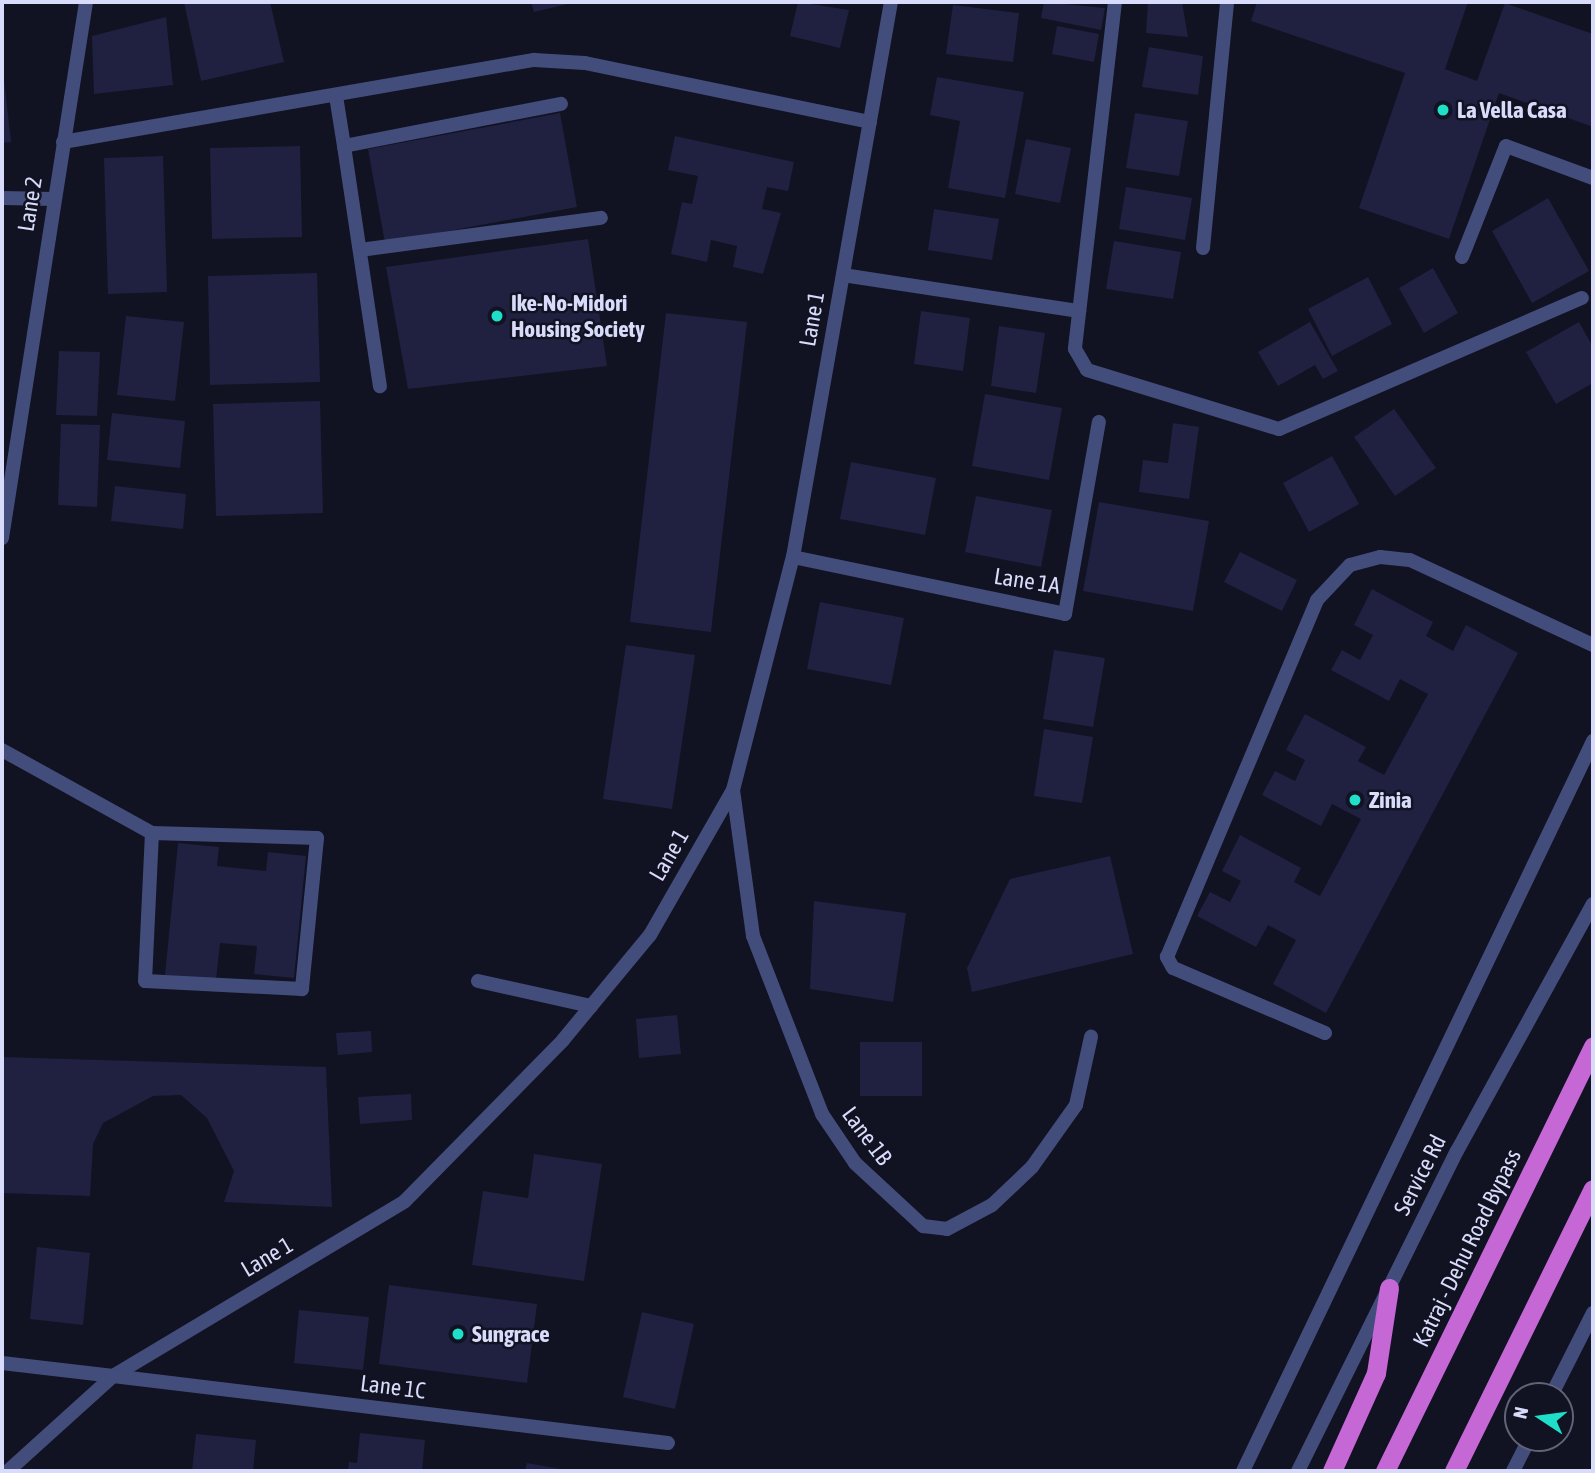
<!DOCTYPE html>
<style>
body{margin:0}
#map{position:relative;width:1595px;height:1473px;overflow:hidden;background:#111222;font-family:"Asap Condensed",sans-serif}
div>[style]{position:absolute}
.building>*{inset:0;background:#202041}
.service>*{height:14px;margin:-7px;padding:0 7px;transform-origin:7px;border-radius:7px;background:#434d7b}
.minor>*{height:14px;margin:-7px;padding:0 7px;transform-origin:7px;border-radius:7px;background:#434d7b}
.tertiary>*{height:14px;margin:-7px;padding:0 7px;transform-origin:7px;border-radius:7px;background:#434d7b}
.trunk>*{height:19px;margin:-9.5px;padding:0 9.5px;transform-origin:9.5px;border-radius:9.5px;background:#c568d6}
.dots>*{width:19px;height:19px;translate:-50% -50%;box-sizing:border-box;border:4px solid #111222;border-radius:50%}
span{translate:-50% -50%;white-space:nowrap;text-align:center;line-height:1.15;-webkit-text-stroke:5px #111222;paint-order:stroke}
.poi-label{font-size:23px;color:#d8dcfa;font-weight:700}
.left{translate:0 -50%;text-align:left}
.street-label{font-size:23px;color:#d8dcfa}
.frame{position:absolute;inset:0;border:4px solid #d8dcfa;pointer-events:none}
.north{position:absolute;left:1504px;top:1382px;width:70px;height:70px;box-sizing:border-box;background:#111222;border:2px solid #616378;border-radius:50%;rotate:283deg;font-size:19px;font-weight:700;line-height:28px;text-align:center;color:#d8dcfa}
.north::after{content:'';display:block;margin:auto;width:24px;height:32px;background:#1fdfc8;clip-path:polygon(50% 0,100% 100%,50% 72%,0 100%)}
</style>
<div id="map">
<div class="building">
<div style="clip-path:polygon(184px 2px,270px 2px,284px 62px,201px 81px)"></div>
<div style="clip-path:polygon(531px 2px,572px 2px,572px 3px,534px 12px)"></div>
<div style="clip-path:polygon(798px 2px,849px 10px,840px 48px,790px 36px)"></div>
<div style="clip-path:polygon(1044px 2px,1105px 8px,1101px 30px,1041px 18px)"></div>
<div style="clip-path:polygon(1148px 2px,1182px 2px,1188px 37px,1146px 33px)"></div>
<div style="clip-path:polygon(1257px 2px,1468px 2px,1445px 69px,1477px 81px,1505px 3px,1593px 34px,1593px 127px,1499px 93px,1449px 239px,1359px 208px,1405px 73px,1251px 21px)"></div>
<div style="clip-path:polygon(953px 5px,1019px 13px,1013px 62px,946px 54px)"></div>
<div style="clip-path:polygon(166px 17px,173px 85px,94px 94px,92px 36px)"></div>
<div style="clip-path:polygon(1057px 26px,1099px 34px,1094px 62px,1052px 54px)"></div>
<div style="clip-path:polygon(1149px 47px,1203px 56px,1198px 95px,1142px 87px)"></div>
<div style="clip-path:polygon(2px 61px,11px 142px,2px 143px)"></div>
<div style="clip-path:polygon(937px 77px,1024px 92px,1005px 198px,948px 188px,960px 121px,930px 115px)"></div>
<div style="clip-path:polygon(560px 113px,577px 207px,385px 243px,368px 149px)"></div>
<div style="clip-path:polygon(1135px 113px,1188px 121px,1179px 176px,1126px 168px)"></div>
<div style="clip-path:polygon(675px 136px,794px 162px,788px 191px,767px 187px,762px 209px,781px 213px,763px 274px,733px 267px,737px 246px,711px 240px,707px 262px,671px 254px,682px 202px,692px 204px,698px 176px,668px 170px)"></div>
<div style="clip-path:polygon(1026px 139px,1071px 148px,1060px 203px,1015px 194px)"></div>
<div style="clip-path:polygon(300px 146px,302px 237px,212px 239px,210px 148px)"></div>
<div style="clip-path:polygon(163px 156px,167px 292px,108px 294px,104px 158px)"></div>
<div style="clip-path:polygon(1126px 187px,1192px 198px,1185px 240px,1119px 229px)"></div>
<div style="clip-path:polygon(1548px 198px,1589px 271px,1532px 303px,1492px 231px)"></div>
<div style="clip-path:polygon(934px 209px,999px 219px,992px 260px,928px 250px)"></div>
<div style="clip-path:polygon(588px 239px,607px 366px,408px 389px,386px 267px)"></div>
<div style="clip-path:polygon(1114px 241px,1181px 252px,1173px 299px,1106px 289px)"></div>
<div style="clip-path:polygon(1433px 268px,1458px 313px,1424px 333px,1399px 288px)"></div>
<div style="clip-path:polygon(317px 273px,320px 382px,210px 385px,208px 276px)"></div>
<div style="clip-path:polygon(1368px 277px,1392px 324px,1332px 356px,1308px 309px)"></div>
<div style="clip-path:polygon(921px 311px,970px 318px,963px 371px,914px 364px)"></div>
<div style="clip-path:polygon(666px 313px,747px 322px,711px 632px,630px 622px)"></div>
<div style="clip-path:polygon(126px 316px,184px 322px,175px 401px,117px 395px)"></div>
<div style="clip-path:polygon(1310px 322px,1338px 371px,1323px 379px,1315px 365px,1278px 386px,1258px 352px)"></div>
<div style="clip-path:polygon(1579px 322px,1593px 347px,1593px 383px,1556px 404px,1526px 352px)"></div>
<div style="clip-path:polygon(999px 326px,1045px 333px,1036px 393px,991px 386px)"></div>
<div style="clip-path:polygon(59px 351px,100px 352px,97px 416px,56px 415px)"></div>
<div style="clip-path:polygon(985px 394px,1062px 408px,1049px 480px,972px 466px)"></div>
<div style="clip-path:polygon(320px 401px,323px 513px,216px 516px,213px 404px)"></div>
<div style="clip-path:polygon(1394px 409px,1436px 468px,1395px 496px,1354px 437px)"></div>
<div style="clip-path:polygon(112px 413px,185px 421px,180px 468px,107px 460px)"></div>
<div style="clip-path:polygon(1173px 423px,1199px 427px,1189px 499px,1139px 492px,1143px 460px,1168px 463px)"></div>
<div style="clip-path:polygon(61px 424px,100px 425px,97px 507px,58px 505px)"></div>
<div style="clip-path:polygon(1332px 456px,1359px 504px,1309px 532px,1283px 483px)"></div>
<div style="clip-path:polygon(851px 462px,936px 478px,925px 535px,840px 519px)"></div>
<div style="clip-path:polygon(115px 486px,186px 494px,183px 529px,111px 521px)"></div>
<div style="clip-path:polygon(976px 496px,1052px 510px,1041px 567px,965px 552px)"></div>
<div style="clip-path:polygon(1099px 502px,1209px 521px,1193px 611px,1083px 591px)"></div>
<div style="clip-path:polygon(1240px 552px,1297px 580px,1282px 611px,1224px 582px)"></div>
<div style="clip-path:polygon(1372px 589px,1433px 622px,1426px 636px,1453px 651px,1466px 625px,1518px 653px,1326px 1013px,1273px 984px,1296px 940px,1268px 925px,1256px 947px,1197px 916px,1210px 892px,1230px 902px,1241px 881px,1222px 871px,1240px 835px,1301px 868px,1294px 882px,1320px 896px,1340px 859px,1361px 819px,1332px 804px,1321px 826px,1262px 795px,1275px 771px,1295px 781px,1305px 760px,1286px 750px,1305px 714px,1366px 747px,1358px 761px,1384px 775px,1420px 709px,1428px 694px,1400px 679px,1389px 701px,1331px 670px,1342px 650px,1360px 660px,1373px 635px,1354px 625px)"></div>
<div style="clip-path:polygon(820px 602px,904px 618px,891px 685px,807px 669px)"></div>
<div style="clip-path:polygon(626px 645px,695px 655px,672px 809px,603px 799px)"></div>
<div style="clip-path:polygon(1054px 650px,1105px 658px,1093px 727px,1043px 719px)"></div>
<div style="clip-path:polygon(1044px 729px,1093px 737px,1082px 803px,1034px 796px)"></div>
<div style="clip-path:polygon(178px 843px,219px 847px,217px 866px,266px 871px,268px 852px,306px 856px,294px 978px,254px 974px,257px 946px,220px 943px,216px 980px,165px 975px)"></div>
<div style="clip-path:polygon(1110px 856px,1133px 954px,972px 992px,967px 968px,1010px 879px)"></div>
<div style="clip-path:polygon(814px 901px,906px 913px,893px 1002px,810px 989px)"></div>
<div style="clip-path:polygon(677px 1015px,681px 1054px,639px 1058px,636px 1019px)"></div>
<div style="clip-path:polygon(371px 1031px,372px 1052px,338px 1055px,336px 1033px)"></div>
<div style="clip-path:polygon(860px 1042px,922px 1042px,922px 1096px,860px 1096px)"></div>
<div style="clip-path:polygon(2px 1057px,326px 1067px,332px 1207px,224px 1202px,234px 1171px,207px 1118px,181px 1095px,153px 1096px,103px 1123px,93px 1144px,90px 1196px,2px 1193px)"></div>
<div style="clip-path:polygon(411px 1094px,412px 1120px,360px 1124px,358px 1097px)"></div>
<div style="clip-path:polygon(534px 1154px,602px 1164px,584px 1281px,472px 1265px,483px 1191px,528px 1198px)"></div>
<div style="clip-path:polygon(37px 1247px,90px 1253px,83px 1325px,30px 1319px)"></div>
<div style="clip-path:polygon(389px 1285px,537px 1304px,527px 1383px,379px 1364px)"></div>
<div style="clip-path:polygon(299px 1310px,369px 1317px,363px 1370px,294px 1363px)"></div>
<div style="clip-path:polygon(642px 1312px,694px 1324px,675px 1409px,623px 1397px)"></div>
<div style="clip-path:polygon(360px 1433px,425px 1440px,422px 1471px,348px 1471px,349px 1462px,357px 1463px)"></div>
<div style="clip-path:polygon(196px 1434px,256px 1440px,253px 1471px,192px 1471px)"></div>
<div style="clip-path:polygon(527px 1463px,566px 1470px,566px 1471px,525px 1471px)"></div>
</div>
<div class="service">
<div style="left:1115px;top:2px;width:349px;rotate:96.6deg"></div>
<div style="left:1075px;top:349px;width:24px;rotate:60deg"></div>
<div style="left:1087px;top:370px;width:201px;rotate:17.1deg"></div>
<div style="left:1279px;top:429px;width:330px;rotate:-23.4deg"></div>
<div style="left:336px;top:96px;width:51px;rotate:80.9deg"></div>
<div style="left:344px;top:146px;width:221px;rotate:-11deg"></div>
<div style="left:344px;top:146px;width:243px;rotate:81.5deg"></div>
<div style="left:1203px;top:248px;width:247px;rotate:-84.4deg"></div>
<div style="left:360px;top:250px;width:243px;rotate:-7.6deg"></div>
<div style="left:1462px;top:257px;width:119px;rotate:-68.4deg"></div>
<div style="left:1506px;top:146px;width:93px;rotate:20.2deg"></div>
<div style="left:843px;top:275px;width:239px;rotate:8.7deg"></div>
<div style="left:2px;top:750px;width:171px;rotate:29deg"></div>
<div style="left:152px;top:833px;width:165px;rotate:1.7deg"></div>
<div style="left:317px;top:838px;width:152px;rotate:95.7deg"></div>
<div style="left:302px;top:989px;width:157px;rotate:-177.1deg"></div>
<div style="left:145px;top:981px;width:148px;rotate:-87.3deg"></div>
<div style="left:8px;top:1471px;width:142px;rotate:-42.1deg"></div>
</div>
<div class="minor">
<div style="left:63px;top:142px;width:478px;rotate:-9.9deg"></div>
<div style="left:534px;top:60px;width:51px;rotate:3.4deg"></div>
<div style="left:585px;top:63px;width:291px;rotate:11.7deg"></div>
<div style="left:2px;top:198px;width:52px;rotate:1.1deg"></div>
<div style="left:793px;top:557px;width:278px;rotate:11.8deg"></div>
<div style="left:1065px;top:614px;width:195px;rotate:-80deg"></div>
<div style="left:733px;top:790px;width:147px;rotate:82.2deg"></div>
<div style="left:753px;top:936px;width:191px;rotate:68.8deg"></div>
<div style="left:822px;top:1114px;width:59px;rotate:56deg"></div>
<div style="left:855px;top:1163px;width:93px;rotate:42.8deg"></div>
<div style="left:923px;top:1226px;width:24px;rotate:7deg"></div>
<div style="left:947px;top:1229px;width:51px;rotate:-28.1deg"></div>
<div style="left:992px;top:1205px;width:55px;rotate:-43.5deg"></div>
<div style="left:1032px;top:1167px;width:76px;rotate:-54.6deg"></div>
<div style="left:1076px;top:1105px;width:70px;rotate:-77.6deg"></div>
<div style="left:478px;top:981px;width:116px;rotate:12.5deg"></div>
<div style="left:1325px;top:1033px;width:165px;rotate:-156.8deg"></div>
<div style="left:1173px;top:968px;width:13px;rotate:-119deg"></div>
<div style="left:1167px;top:957px;width:387px;rotate:-67.2deg"></div>
<div style="left:1317px;top:600px;width:48px;rotate:-46.7deg"></div>
<div style="left:1350px;top:565px;width:31px;rotate:-15deg"></div>
<div style="left:1380px;top:557px;width:30px;rotate:6deg"></div>
<div style="left:1410px;top:560px;width:202px;rotate:24.9deg"></div>
<div style="left:2px;top:1363px;width:112px;rotate:6.7deg"></div>
<div style="left:113px;top:1376px;width:340px;rotate:-30.9deg"></div>
<div style="left:405px;top:1201px;width:226px;rotate:-45.5deg"></div>
<div style="left:563px;top:1040px;width:136px;rotate:-50.4deg"></div>
<div style="left:650px;top:935px;width:167px;rotate:-60.2deg"></div>
<div style="left:733px;top:790px;width:241px;rotate:-75.6deg"></div>
<div style="left:793px;top:557px;width:564px;rotate:-79.99deg"></div>
<div style="left:113px;top:1376px;width:559px;rotate:6.88deg"></div>
</div>
<div class="tertiary">
<div style="left:2px;top:538px;width:543px;rotate:-81.09deg"></div>
<div style="left:1551px;top:1396px;width:93px;rotate:-63.2deg"></div>
<div style="left:1243px;top:1471px;width:810px;rotate:-64.38deg"></div>
<div style="left:1298px;top:1471px;width:357px;rotate:-63.6deg"></div>
<div style="left:1457px;top:1151px;width:282px;rotate:-61.2deg"></div>
<div style="left:1513px;top:1471px;width:37px;rotate:-63deg"></div>
</div>
<div class="trunk">
<div style="left:1332px;top:1471px;width:107px;rotate:-65.8deg"></div>
<div style="left:1376px;top:1373px;width:86px;rotate:-81.3deg"></div>
<div style="left:1385px;top:1471px;width:473px;rotate:-63.9deg"></div>
<div style="left:1454px;top:1471px;width:314px;rotate:-63.8deg"></div>
</div>
<div class="dots">
<div style="left:1443px;top:110px;background:#1fdfc8"></div>
<div style="left:497px;top:316px;background:#1fdfc8"></div>
<div style="left:1355px;top:800px;background:#1fdfc8"></div>
<div style="left:458px;top:1334px;background:#1fdfc8"></div>
</div>
<div class="poi-label">
<span class="left" style="left:1457px;top:110px">La Vella Casa</span>
<span class="left" style="left:511px;top:316px">Ike-No-Midori<br>Housing Society</span>
<span class="left" style="left:1369px;top:800px">Zinia</span>
<span class="left" style="left:472px;top:1334px">Sungrace</span>
</div>
<div class="street-label">
<span style="left:30px;top:204px;rotate:-81deg">Lane 2</span>
<span style="left:812px;top:319px;rotate:-80deg">Lane 1</span>
<span style="left:1027px;top:581px;rotate:9deg">Lane 1A</span>
<span style="left:669px;top:855px;rotate:-60deg">Lane 1</span>
<span style="left:867px;top:1136px;rotate:53deg">Lane 1B</span>
<span style="left:1420px;top:1175px;rotate:-63deg">Service Rd</span>
<span style="left:1467px;top:1248px;rotate:-64deg">Katraj - Dehu Road Bypass</span>
<span style="left:267px;top:1257px;rotate:-31deg">Lane 1</span>
<span style="left:393px;top:1387px;rotate:7deg">Lane 1C</span>
</div>
<div class="frame"></div>
<div class="north">N</div>
</div>
